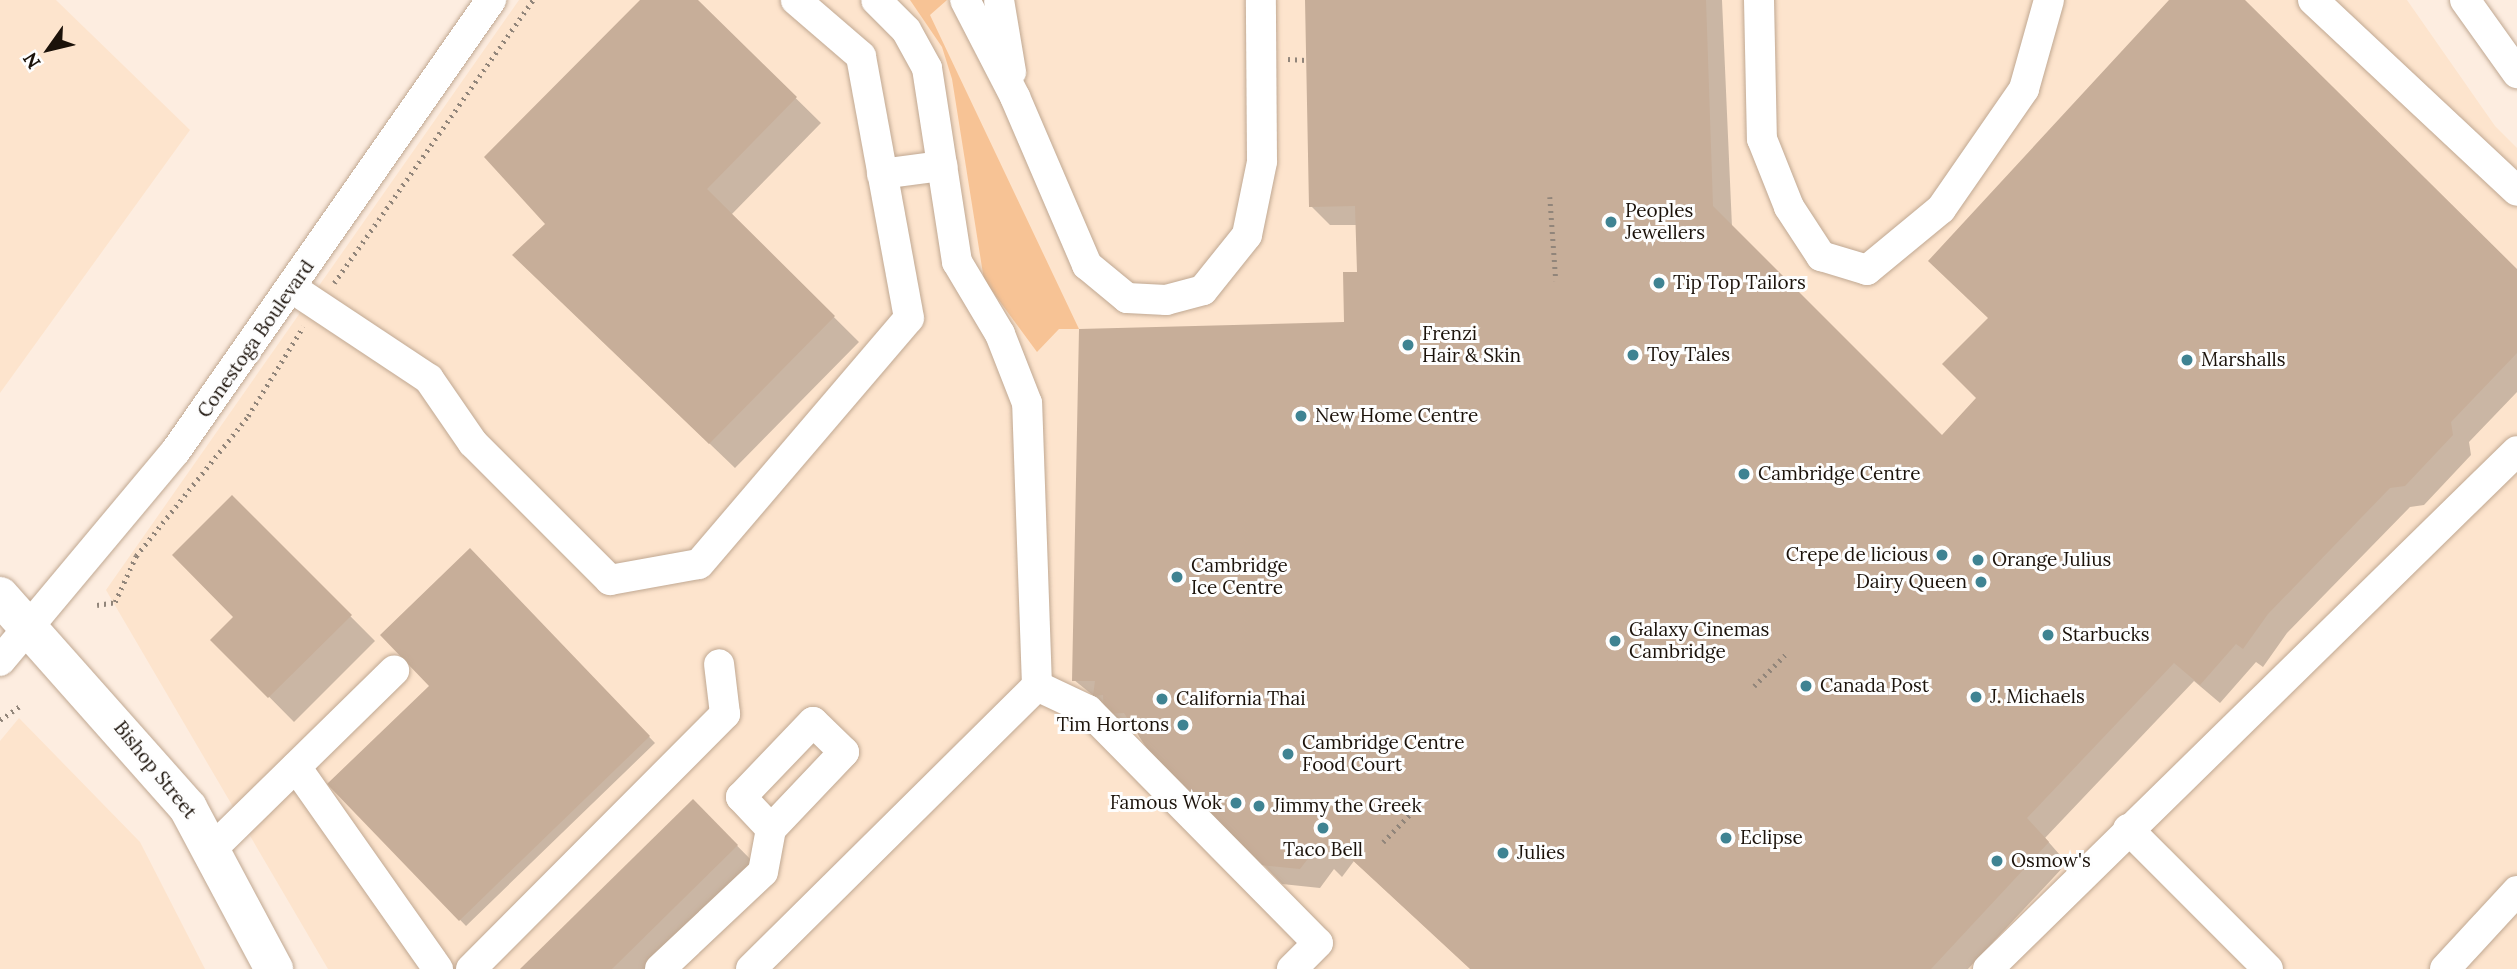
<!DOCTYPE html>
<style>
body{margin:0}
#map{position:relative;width:2517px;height:969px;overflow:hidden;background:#fdede0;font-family:Lora,serif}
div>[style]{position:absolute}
.built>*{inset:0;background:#fde4cd}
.green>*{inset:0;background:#f7c395}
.shadow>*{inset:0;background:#0003}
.building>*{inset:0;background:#c7ae99}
.path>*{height:4.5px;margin-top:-2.25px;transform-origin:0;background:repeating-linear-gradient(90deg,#91857a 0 2px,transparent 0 7px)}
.roads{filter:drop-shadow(0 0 2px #c0a892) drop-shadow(0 0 2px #c0a892)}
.minor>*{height:30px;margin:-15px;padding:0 15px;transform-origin:15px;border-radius:15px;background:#fff}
.major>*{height:38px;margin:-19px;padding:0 19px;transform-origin:19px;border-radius:19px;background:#fff}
.dots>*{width:19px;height:19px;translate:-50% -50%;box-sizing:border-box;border:4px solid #fefefe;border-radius:50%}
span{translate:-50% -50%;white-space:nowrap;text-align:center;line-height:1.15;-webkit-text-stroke:6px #fefefe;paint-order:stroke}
.poi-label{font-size:19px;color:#1b120a}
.left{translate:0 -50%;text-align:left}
.right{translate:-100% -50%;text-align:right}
.street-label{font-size:19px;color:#1b120a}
.north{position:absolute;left:14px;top:14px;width:70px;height:70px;-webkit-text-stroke:5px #fefefe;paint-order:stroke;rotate:236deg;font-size:19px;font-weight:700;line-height:28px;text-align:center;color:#1b120a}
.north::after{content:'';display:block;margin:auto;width:24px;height:32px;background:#1b120a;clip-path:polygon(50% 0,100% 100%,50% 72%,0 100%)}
</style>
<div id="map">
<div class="built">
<div style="clip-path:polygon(0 0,56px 0,190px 130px,0 393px)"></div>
<div style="clip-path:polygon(519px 0,2407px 0,2495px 126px,2517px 148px,2517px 969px,328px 969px,106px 590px)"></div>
<div style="clip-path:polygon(19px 718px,140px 842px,205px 969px,0 969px,0 741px)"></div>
</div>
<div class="green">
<div style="clip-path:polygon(910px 0,947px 0,930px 15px,1079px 329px,1059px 329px,1037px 352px,984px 280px,952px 79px,942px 47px)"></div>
</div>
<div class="shadow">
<div style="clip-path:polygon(643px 0,696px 0,821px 123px,731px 215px,859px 342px,735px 468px,539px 280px,548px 224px)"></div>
<div style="clip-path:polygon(1306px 0,1722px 0,1732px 227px,1942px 437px,1978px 398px,1989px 318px,2171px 0,2242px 0,2517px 272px,2517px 392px,2469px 442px,2471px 455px,2424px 505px,2410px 507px,2287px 633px,2263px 667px,2256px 662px,2220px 703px,2194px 681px,2045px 838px,2067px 863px,1968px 969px,1471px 969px,1354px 861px,1342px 877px,1334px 869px,1320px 888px,1282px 884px,1207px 806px,1183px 791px,1138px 732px,1125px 733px,1105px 705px,1074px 680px,1345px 324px,1359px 274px,1357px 225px,1330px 225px,1311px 206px)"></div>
<div style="clip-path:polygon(232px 497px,375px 641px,294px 722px,213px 640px,236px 617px)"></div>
<div style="clip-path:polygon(470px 550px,655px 743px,466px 926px,329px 784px,431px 686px)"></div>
<div style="clip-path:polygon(693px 801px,762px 871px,662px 969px,522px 969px)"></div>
</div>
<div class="building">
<div style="clip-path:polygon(640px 0,698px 0,797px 97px,707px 189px,835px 316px,709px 444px,512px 255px,545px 224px,484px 157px)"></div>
<div style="clip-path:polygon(1305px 0,1706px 0,1713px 206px,1942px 435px,1976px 398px,1942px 364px,1988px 318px,1928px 261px,2169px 0,2245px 0,2517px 269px,2517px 353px,2451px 422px,2453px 435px,2405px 486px,2390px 488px,2268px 614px,2243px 649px,2236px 644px,2200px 685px,2174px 663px,2027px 818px,2049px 842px,1931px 969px,1470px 969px,1334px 843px,1321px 859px,1314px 851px,1300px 869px,1261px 865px,1211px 818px,1200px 796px,1162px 772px,1124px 713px,1104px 714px,1103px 695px,1093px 696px,1095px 681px,1072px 681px,1079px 329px,1344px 322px,1343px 272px,1357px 272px,1355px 206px,1309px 207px)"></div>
<div style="clip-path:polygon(232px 495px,352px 615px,268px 698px,210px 640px,233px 617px,172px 555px)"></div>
<div style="clip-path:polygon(470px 548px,650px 736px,459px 921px,327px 784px,429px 686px,380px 635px)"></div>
<div style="clip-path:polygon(693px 799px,738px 845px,612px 969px,520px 969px)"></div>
</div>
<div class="path">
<div style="left:1288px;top:59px;width:18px;rotate:3deg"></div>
<div style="left:1550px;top:197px;width:84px;rotate:85.9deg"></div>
<div style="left:334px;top:283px;width:346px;rotate:-54.9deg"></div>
<div style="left:97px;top:605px;width:18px;rotate:-9deg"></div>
<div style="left:115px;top:602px;width:51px;rotate:-65.5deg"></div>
<div style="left:136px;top:556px;width:179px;rotate:-51.3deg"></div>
<div style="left:248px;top:416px;width:105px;rotate:-58.3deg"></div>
<div style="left:1754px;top:686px;width:45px;rotate:-45deg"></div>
<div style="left:0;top:720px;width:24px;rotate:-35deg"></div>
<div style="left:1383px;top:842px;width:46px;rotate:-45.9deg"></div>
</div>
<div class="roads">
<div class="minor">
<div style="left:965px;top:0;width:109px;rotate:62.7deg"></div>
<div style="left:1015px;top:97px;width:183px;rotate:66.8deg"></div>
<div style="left:1087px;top:265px;width:52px;rotate:39.5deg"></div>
<div style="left:1127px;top:298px;width:39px;rotate:3deg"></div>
<div style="left:1166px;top:300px;width:38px;rotate:-15deg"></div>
<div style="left:1203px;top:290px;width:70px;rotate:-51.3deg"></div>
<div style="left:1247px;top:235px;width:75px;rotate:-78.4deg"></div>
<div style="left:1262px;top:162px;width:162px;rotate:-90.4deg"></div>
<div style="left:999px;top:0;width:73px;rotate:80.5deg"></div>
<div style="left:1759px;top:0;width:139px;rotate:88.8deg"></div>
<div style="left:1762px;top:139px;width:73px;rotate:68.3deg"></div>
<div style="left:1789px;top:207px;width:59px;rotate:56.9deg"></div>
<div style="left:1821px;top:256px;width:48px;rotate:16.9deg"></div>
<div style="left:1867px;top:270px;width:96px;rotate:-39.5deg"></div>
<div style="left:1941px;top:209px;width:146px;rotate:-55.3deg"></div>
<div style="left:2024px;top:89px;width:92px;rotate:-74.3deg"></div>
<div style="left:2313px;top:0;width:279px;rotate:43.1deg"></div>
<div style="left:2465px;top:0;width:90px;rotate:54.5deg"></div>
<div style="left:882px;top:174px;width:61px;rotate:-7.6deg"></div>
<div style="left:292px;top:288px;width:164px;rotate:33.6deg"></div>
<div style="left:429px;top:379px;width:78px;rotate:55.5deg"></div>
<div style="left:473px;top:443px;width:194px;rotate:45deg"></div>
<div style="left:610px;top:580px;width:90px;rotate:-10.2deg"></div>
<div style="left:699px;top:564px;width:323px;rotate:-49.5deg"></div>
<div style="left:909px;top:318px;width:266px;rotate:-100.4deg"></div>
<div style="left:861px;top:56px;width:86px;rotate:-139.3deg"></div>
<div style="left:0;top:661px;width:273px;rotate:-50.1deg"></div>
<div style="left:175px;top:452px;width:552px;rotate:-55.04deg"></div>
<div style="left:1037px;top:686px;width:56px;rotate:25.2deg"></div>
<div style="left:1088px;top:710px;width:327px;rotate:45.4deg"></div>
<div style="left:1318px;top:943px;width:37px;rotate:135deg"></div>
<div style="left:296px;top:767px;width:247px;rotate:54.9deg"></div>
<div style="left:2128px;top:829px;width:198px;rotate:45deg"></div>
<div style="left:212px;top:849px;width:255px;rotate:-44.4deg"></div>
<div style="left:471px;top:969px;width:360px;rotate:-45.1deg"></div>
<div style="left:725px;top:714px;width:50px;rotate:-96.8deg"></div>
<div style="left:660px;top:969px;width:141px;rotate:-43.3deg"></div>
<div style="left:763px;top:872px;width:44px;rotate:-79.5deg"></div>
<div style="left:771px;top:829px;width:106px;rotate:-46.5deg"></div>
<div style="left:844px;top:752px;width:43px;rotate:-135.9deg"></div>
<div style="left:813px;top:722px;width:104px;rotate:133.8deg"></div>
<div style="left:741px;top:797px;width:44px;rotate:46.8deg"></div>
<div style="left:751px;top:969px;width:402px;rotate:-44.7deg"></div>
<div style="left:1037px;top:686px;width:283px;rotate:-92deg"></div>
<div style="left:1027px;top:403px;width:74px;rotate:-111.4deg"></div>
<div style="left:1000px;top:334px;width:84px;rotate:-120.8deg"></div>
<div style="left:957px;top:262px;width:196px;rotate:-98.8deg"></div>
<div style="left:927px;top:68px;width:43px;rotate:-118.9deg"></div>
<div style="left:906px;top:30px;width:42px;rotate:-135deg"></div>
<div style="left:1988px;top:969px;width:740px;rotate:-44.4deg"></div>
<div style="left:2445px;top:969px;width:106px;rotate:-47.3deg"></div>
</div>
<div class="major">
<div style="left:0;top:596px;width:283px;rotate:48.4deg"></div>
<div style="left:188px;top:808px;width:183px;rotate:61.9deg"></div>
</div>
</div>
<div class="dots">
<div style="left:1611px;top:222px;background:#3f8392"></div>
<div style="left:1659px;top:283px;background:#3f8392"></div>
<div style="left:1408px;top:345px;background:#3f8392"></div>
<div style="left:1633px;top:355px;background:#3f8392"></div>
<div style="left:2187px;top:360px;background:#3f8392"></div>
<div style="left:1301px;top:416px;background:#3f8392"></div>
<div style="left:1744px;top:474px;background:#3f8392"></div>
<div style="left:1942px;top:555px;background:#3f8392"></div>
<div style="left:1978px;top:560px;background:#3f8392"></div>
<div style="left:1177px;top:577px;background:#3f8392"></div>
<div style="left:1981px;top:582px;background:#3f8392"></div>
<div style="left:2048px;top:635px;background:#3f8392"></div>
<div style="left:1615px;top:641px;background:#3f8392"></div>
<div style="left:1806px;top:686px;background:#3f8392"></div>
<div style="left:1976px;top:697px;background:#3f8392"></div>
<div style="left:1162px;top:699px;background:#3f8392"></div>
<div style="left:1183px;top:725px;background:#3f8392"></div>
<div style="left:1288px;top:754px;background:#3f8392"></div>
<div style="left:1236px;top:803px;background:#3f8392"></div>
<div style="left:1259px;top:806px;background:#3f8392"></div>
<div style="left:1323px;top:828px;background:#3f8392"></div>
<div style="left:1726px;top:838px;background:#3f8392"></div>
<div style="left:1503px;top:853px;background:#3f8392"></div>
<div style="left:1997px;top:861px;background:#3f8392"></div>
</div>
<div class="poi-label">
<span class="left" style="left:1625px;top:222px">Peoples<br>Jewellers</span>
<span class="left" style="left:1673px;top:283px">Tip Top Tailors</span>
<span class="left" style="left:1422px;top:345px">Frenzi<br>Hair &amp; Skin</span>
<span class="left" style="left:1647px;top:355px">Toy Tales</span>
<span class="left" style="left:2201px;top:360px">Marshalls</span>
<span class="left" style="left:1315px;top:416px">New Home Centre</span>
<span class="left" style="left:1758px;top:474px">Cambridge Centre</span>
<span class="right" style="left:1928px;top:555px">Crepe de licious</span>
<span class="left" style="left:1992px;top:560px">Orange Julius</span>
<span class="left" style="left:1191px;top:577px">Cambridge<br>Ice Centre</span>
<span class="right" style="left:1967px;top:582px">Dairy Queen</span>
<span class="left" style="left:1629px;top:641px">Galaxy Cinemas<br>Cambridge</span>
<span class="left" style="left:2062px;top:635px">Starbucks</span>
<span class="left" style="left:1820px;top:686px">Canada Post</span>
<span class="left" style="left:1990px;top:697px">J. Michaels</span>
<span class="left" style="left:1176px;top:699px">California Thai</span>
<span class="right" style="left:1169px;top:725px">Tim Hortons</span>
<span class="left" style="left:1302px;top:754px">Cambridge Centre<br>Food Court</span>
<span class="right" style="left:1222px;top:803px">Famous Wok</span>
<span class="left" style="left:1273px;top:806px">Jimmy the Greek</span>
<span class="left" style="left:1740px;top:838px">Eclipse</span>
<span style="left:1323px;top:850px">Taco Bell</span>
<span class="left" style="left:1517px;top:853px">Julies</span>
<span class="left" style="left:2011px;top:861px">Osmow's</span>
</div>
<div class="street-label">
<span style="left:256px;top:339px;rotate:-55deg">Conestoga Boulevard</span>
<span style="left:155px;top:770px;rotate:51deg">Bishop Street</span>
</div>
<div class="north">N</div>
</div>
